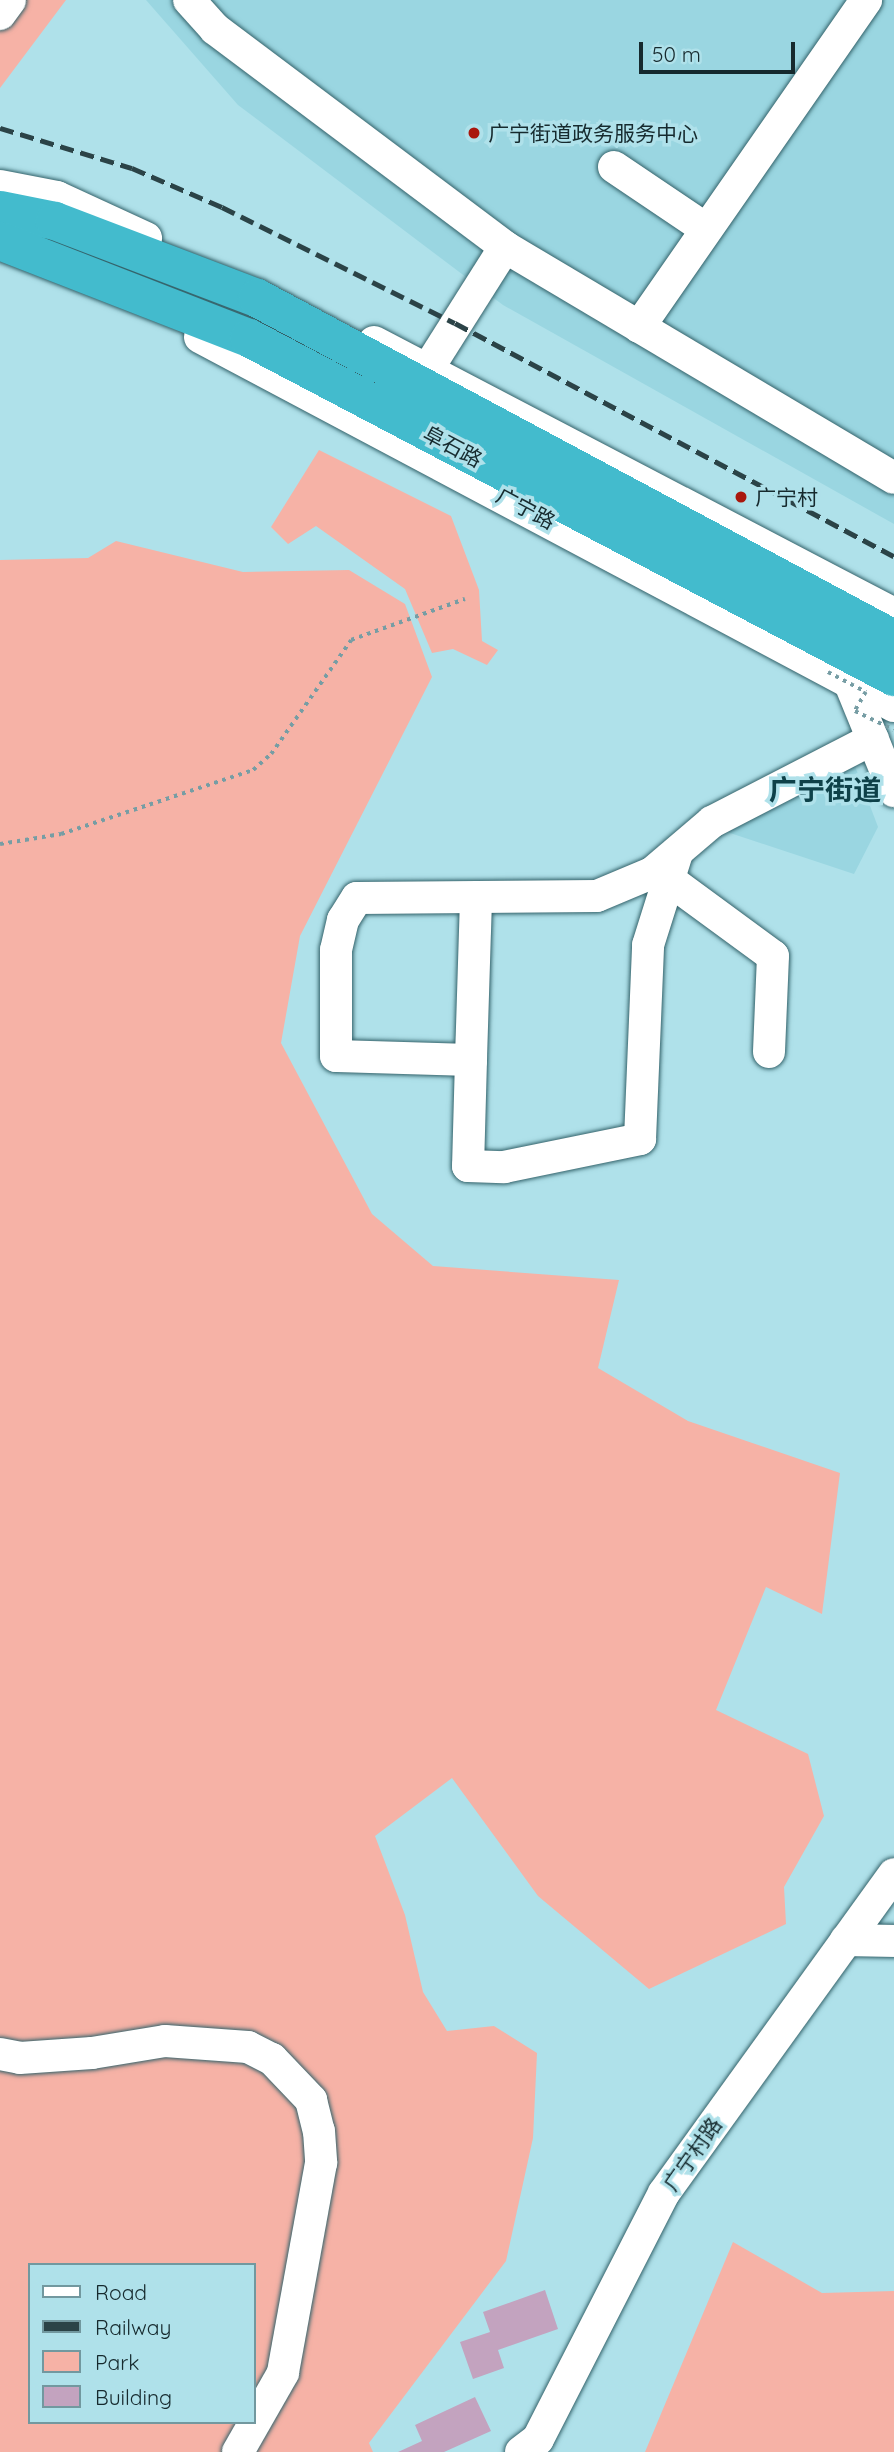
<!DOCTYPE html>
<meta charset="utf-8">
<style>
body{margin:0}
#map{position:relative;width:894px;height:2452px;overflow:hidden;background:#afe1ea;font-family:Quicksand,"Noto Sans SC",sans-serif}
div>[style]{position:absolute}
.built>*{inset:0;background:#9ad6e1}
.green>*{inset:0;background:#f6b2a6}
.building>*{inset:0;background:#c3a3bf}
.path>*{height:3.5px;margin-top:-1.75px;transform-origin:0;background:repeating-linear-gradient(90deg,#769da4 0 3.5px,transparent 0 8.5px)}
.roads{filter:drop-shadow(0 0 2px #33626a) drop-shadow(0 0 2px #33626a)}
.minor>*{height:32px;margin:-16px;padding:0 16px;transform-origin:16px;border-radius:16px;background:#fff}
.highway>*{height:38px;margin:-19px;padding:0 19px;transform-origin:19px;border-radius:19px;background:#43bbcd}
.rail>*{height:5px;margin-top:-2.5px;transform-origin:0;background:repeating-linear-gradient(90deg,#2b4347 0 14px,transparent 0 21px)}
.path-bridge>*{height:3.5px;margin-top:-1.75px;transform-origin:0;background:repeating-linear-gradient(90deg,#769da4 0 3.5px,transparent 0 8.5px)}
.dots>*{width:19px;height:19px;translate:-50% -50%;box-sizing:border-box;border:4px solid #afe1ea;border-radius:50%}
span{translate:-50% -50%;white-space:nowrap;text-align:center;line-height:1.15;-webkit-text-stroke:7px #afe1ea;paint-order:stroke}
.poi-label{font-size:21px;color:#162a2e}
.left{translate:0 -50%;text-align:left}
.street-label{font-size:21px;color:#162a2e}
.district-label{font-size:28px;color:#0e4149;font-weight:700}
.legend{position:absolute;left:28px;top:2263px;width:228px;height:161px;box-sizing:border-box;background:#afe1ea;border:2px solid #72989f;margin:0;padding:9px 12px;list-style:none;font-size:21px;color:#162a2e}
.legend li{display:flex;align-items:center;gap:14px;height:35px}
.legend b{width:35px;border:2px solid #72989f}
.scale{position:absolute;left:639px;top:42px;width:156px;height:32px;box-sizing:border-box;border:4px solid #162a2e;border-top:0;padding-left:9px;font-size:21px;line-height:24px;white-space:nowrap;color:#162a2e;-webkit-text-stroke:5px #afe1ea;paint-order:stroke}
</style>
<div id="map">
<div class="built">
<div style="clip-path:polygon(146px 0,894px 0,894px 524px,503px 305px,238px 105px)"></div>
<div style="clip-path:polygon(852px 758px,878px 827px,854px 874px,718px 829px)"></div>
</div>
<div class="green">
<div style="clip-path:polygon(0 0,66px 0,0 88px)"></div>
<div style="clip-path:polygon(319px 450px,451px 516px,479px 590px,482px 641px,498px 650px,487px 665px,453px 649px,432px 653px,405px 589px,316px 526px,288px 544px,271px 527px)"></div>
<div style="clip-path:polygon(evenodd,116px 541px,243px 572px,349px 570px,405px 604px,432px 677px,300px 936px,281px 1043px,372px 1214px,433px 1266px,619px 1280px,598px 1368px,688px 1421px,840px 1473px,822px 1614px,766px 1587px,716px 1710px,808px 1754px,824px 1816px,784px 1887px,786px 1924px,649px 1989px,538px 1896px,452px 1778px,375px 1836px,405px 1915px,423px 1992px,447px 2031px,494px 2026px,537px 2053px,533px 2138px,506px 2261px,369px 2443px,373px 2452px,0 2452px,0 560px,88px 558px,116px 541px,30px 2265px,254px 2265px,254px 2422px,30px 2422px,30px 2265px)"></div>
<div style="clip-path:polygon(733px 2242px,822px 2293px,894px 2291px,894px 2452px,645px 2452px)"></div>
</div>
<div class="building">
<div style="clip-path:polygon(545px 2290px,558px 2329px,498px 2350px,504px 2368px,473px 2379px,460px 2342px,490px 2332px,483px 2312px)"></div>
<div style="clip-path:polygon(475px 2397px,491px 2431px,444px 2452px,398px 2452px,422px 2441px,415px 2425px)"></div>
</div>
<div class="path">
<div style="left:0;top:844px;width:62px;rotate:-9.3deg"></div>
<div style="left:61px;top:834px;width:202px;rotate:-18.4deg"></div>
<div style="left:253px;top:770px;width:24px;rotate:-42deg"></div>
<div style="left:271px;top:754px;width:139px;rotate:-54.9deg"></div>
<div style="left:351px;top:640px;width:121px;rotate:-19.8deg"></div>
</div>
<div class="roads">
<div class="minor">
<div style="left:189px;top:0;width:39px;rotate:48deg"></div>
<div style="left:215px;top:29px;width:363px;rotate:36.9deg"></div>
<div style="left:505px;top:247px;width:452px;rotate:30.7deg"></div>
<div style="left:0;top:14px;width:17px;rotate:-54deg"></div>
<div style="left:614px;top:167px;width:111px;rotate:34deg"></div>
<div style="left:0;top:186px;width:58px;rotate:10.9deg"></div>
<div style="left:57px;top:197px;width:98px;rotate:24.7deg"></div>
<div style="left:639px;top:327px;width:398px;rotate:-55.2deg"></div>
<div style="left:200px;top:337px;width:786px;rotate:28deg"></div>
<div style="left:374px;top:342px;width:587px;rotate:27.61deg"></div>
<div style="left:429px;top:367px;width:142px;rotate:-57.7deg"></div>
<div style="left:849px;top:681px;width:119px;rotate:67.8deg"></div>
<div style="left:668px;top:879px;width:130px;rotate:36.3deg"></div>
<div style="left:773px;top:956px;width:96px;rotate:92.4deg"></div>
<div style="left:476px;top:899px;width:161px;rotate:91.8deg"></div>
<div style="left:471px;top:1060px;width:135px;rotate:-178.3deg"></div>
<div style="left:336px;top:1056px;width:106px;rotate:-90deg"></div>
<div style="left:336px;top:950px;width:31px;rotate:-77deg"></div>
<div style="left:343px;top:920px;width:26px;rotate:-58deg"></div>
<div style="left:357px;top:898px;width:240px;rotate:-0.5deg"></div>
<div style="left:597px;top:896px;width:60px;rotate:-22.7deg"></div>
<div style="left:652px;top:873px;width:79px;rotate:-40.4deg"></div>
<div style="left:712px;top:822px;width:181px;rotate:-27.3deg"></div>
<div style="left:471px;top:1060px;width:106px;rotate:91.6deg"></div>
<div style="left:468px;top:1166px;width:36px;rotate:2deg"></div>
<div style="left:504px;top:1167px;width:139px;rotate:-11.6deg"></div>
<div style="left:640px;top:1139px;width:194px;rotate:-87.6deg"></div>
<div style="left:648px;top:945px;width:96px;rotate:-72.5deg"></div>
<div style="left:846px;top:1940px;width:48px;rotate:1.2deg"></div>
<div style="left:0;top:2054px;width:20px;rotate:11deg"></div>
<div style="left:20px;top:2058px;width:72px;rotate:-4deg"></div>
<div style="left:92px;top:2053px;width:74px;rotate:-9.3deg"></div>
<div style="left:165px;top:2041px;width:83px;rotate:4.1deg"></div>
<div style="left:248px;top:2047px;width:27px;rotate:27deg"></div>
<div style="left:272px;top:2059px;width:57px;rotate:46.4deg"></div>
<div style="left:311px;top:2100px;width:32px;rotate:76deg"></div>
<div style="left:319px;top:2131px;width:32px;rotate:86deg"></div>
<div style="left:321px;top:2163px;width:213px;rotate:100.3deg"></div>
<div style="left:283px;top:2373px;width:91px;rotate:119.7deg"></div>
<div style="left:521px;top:2452px;width:21px;rotate:-37deg"></div>
<div style="left:538px;top:2439px;width:276px;rotate:-62.9deg"></div>
<div style="left:664px;top:2193px;width:393px;rotate:-54.2deg"></div>
</div>
<div class="highway">
<div style="left:0;top:210px;width:56px;rotate:11.3deg"></div>
<div style="left:55px;top:221px;width:216px;rotate:20.9deg"></div>
<div style="left:257px;top:298px;width:723px;rotate:28.16deg"></div>
<div style="left:0;top:241px;width:267px;rotate:21.3deg"></div>
<div style="left:249px;top:338px;width:729px;rotate:27.73deg"></div>
</div>
</div>
<div class="rail">
<div style="left:0;top:128px;width:138px;rotate:16.9deg"></div>
<div style="left:132px;top:168px;width:98px;rotate:23.4deg"></div>
<div style="left:222px;top:207px;width:260px;rotate:26.5deg"></div>
<div style="left:455px;top:323px;width:497px;rotate:28deg"></div>
</div>
<div class="path-bridge">
<div style="left:828px;top:672px;width:43px;rotate:27.8deg"></div>
<div style="left:866px;top:692px;width:22px;rotate:120deg"></div>
<div style="left:855px;top:711px;width:43px;rotate:26deg"></div>
</div>
<div class="dots">
<div style="left:474px;top:133px;background:#a9170d"></div>
<div style="left:741px;top:497px;background:#a9170d"></div>
</div>
<div class="poi-label">
<span class="left" style="left:488px;top:133px">广宁街道政务服务中心</span>
<span class="left" style="left:755px;top:497px">广宁村</span>
</div>
<div class="street-label">
<span style="left:453px;top:446px;rotate:28deg">阜石路</span>
<span style="left:526px;top:508px;rotate:28deg">广宁路</span>
<span style="left:692px;top:2154px;rotate:-55deg">广宁村路</span>
</div>
<div class="district-label">
<span style="left:825px;top:790px">广宁街道</span>
</div>
<ul class="legend">
<li><b style="height:9px;background:#fff"></b>Road</li>
<li><b style="height:9px;background:#2b4347"></b>Railway</li>
<li><b style="height:19px;background:#f6b2a6"></b>Park</li>
<li><b style="height:19px;background:#c3a3bf"></b>Building</li>
</ul>
<div class="scale">50 m</div>
</div>
